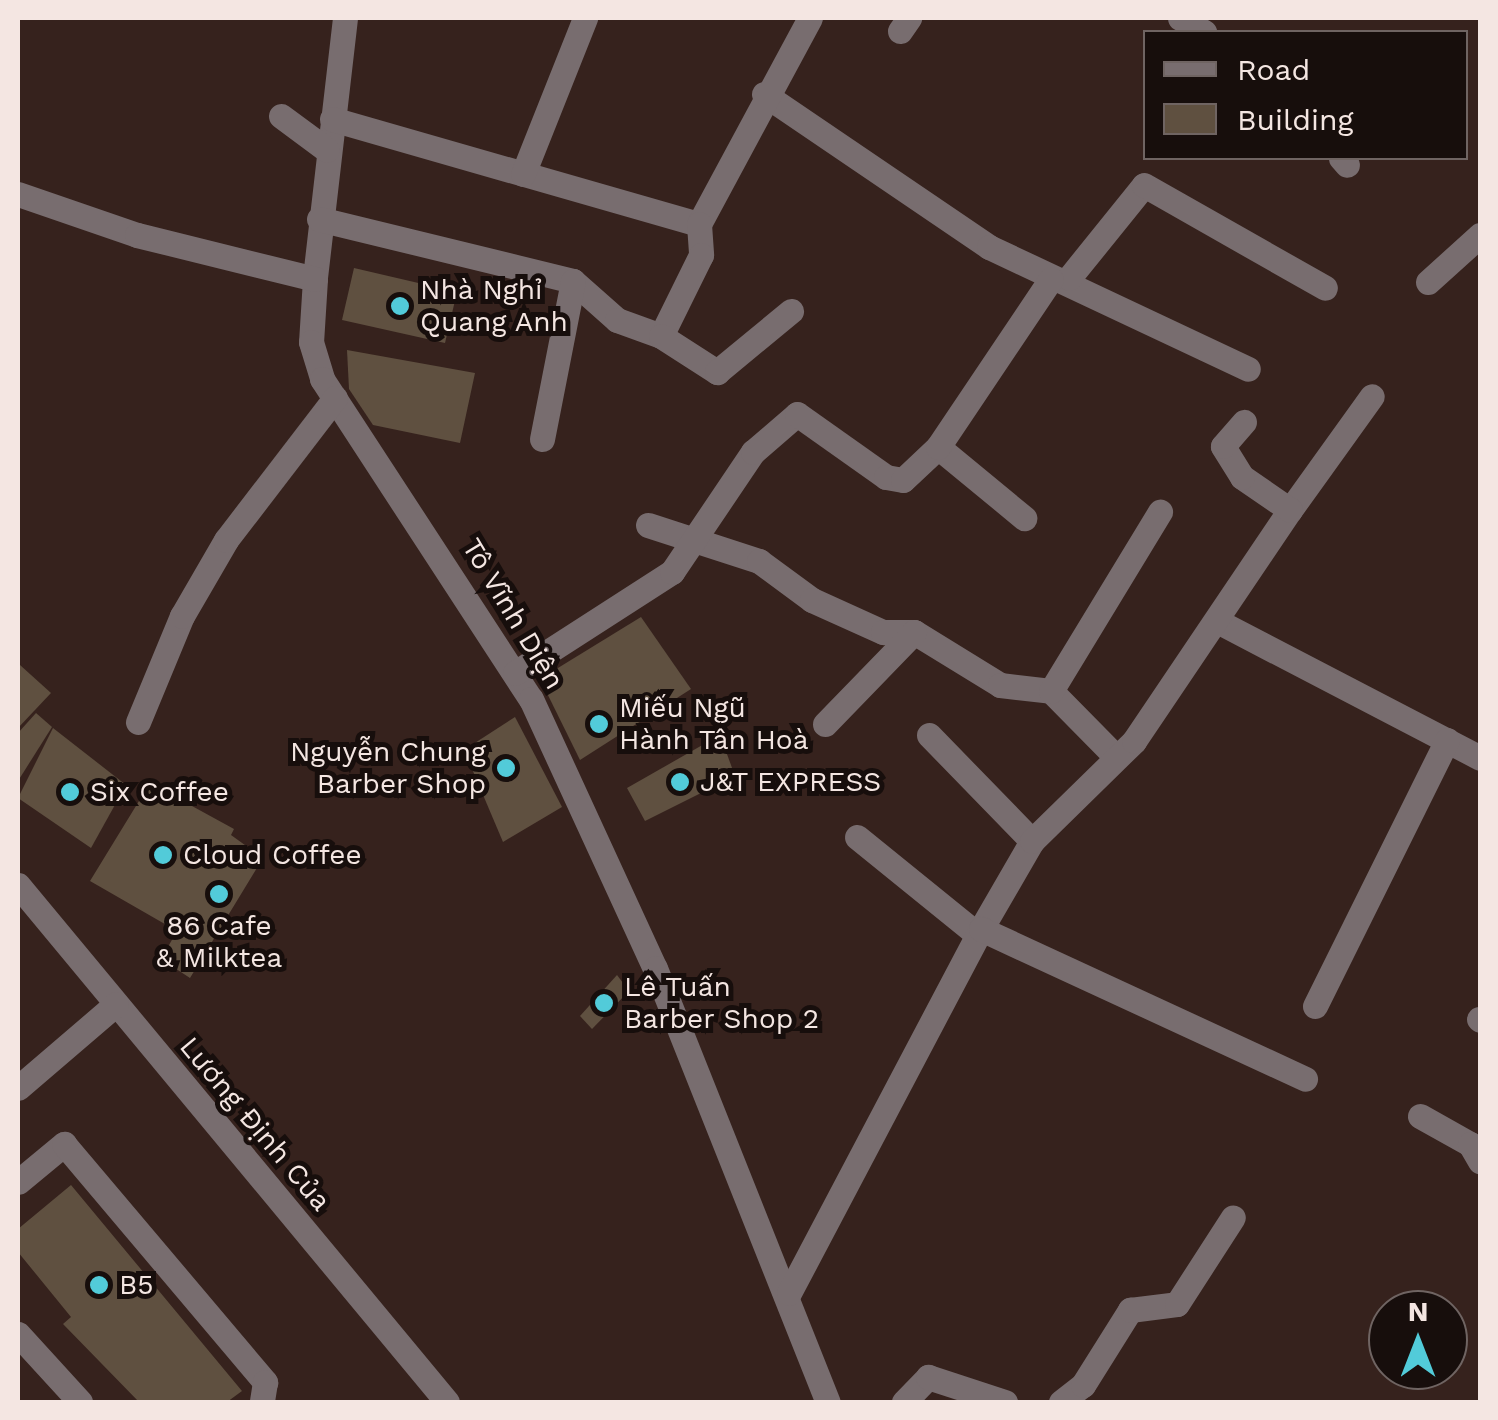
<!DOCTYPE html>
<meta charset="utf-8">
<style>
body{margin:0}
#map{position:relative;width:1498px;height:1420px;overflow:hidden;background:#36221d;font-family:"Work Sans",sans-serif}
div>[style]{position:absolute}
.building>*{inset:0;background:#5f5040}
.minor>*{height:25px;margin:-12.5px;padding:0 12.5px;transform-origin:12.5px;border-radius:12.5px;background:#786d6f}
.dots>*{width:28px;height:28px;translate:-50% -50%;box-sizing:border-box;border:5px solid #170e0c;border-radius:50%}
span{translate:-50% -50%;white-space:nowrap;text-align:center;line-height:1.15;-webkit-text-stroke:10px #170e0c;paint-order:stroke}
.poi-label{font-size:28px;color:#f4e6e2}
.left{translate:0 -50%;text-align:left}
.right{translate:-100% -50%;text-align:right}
.street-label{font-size:28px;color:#f4e6e2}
.frame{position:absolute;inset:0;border:20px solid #f4e6e2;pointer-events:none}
.legend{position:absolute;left:1143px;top:30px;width:325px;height:130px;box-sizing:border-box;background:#170e0c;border:2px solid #6f6462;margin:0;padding:12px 18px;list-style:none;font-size:30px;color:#f4e6e2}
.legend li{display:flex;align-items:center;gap:20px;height:50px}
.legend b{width:50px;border:2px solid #6f6462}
.north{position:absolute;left:1368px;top:1290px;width:100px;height:100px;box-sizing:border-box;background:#170e0c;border:2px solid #6f6462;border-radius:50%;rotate:0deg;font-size:28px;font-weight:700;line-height:40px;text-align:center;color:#f4e6e2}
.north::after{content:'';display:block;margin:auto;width:35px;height:45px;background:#52cbd9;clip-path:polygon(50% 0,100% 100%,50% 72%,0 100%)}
</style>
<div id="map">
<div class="building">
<div style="clip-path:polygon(354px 268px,457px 292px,445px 343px,342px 320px)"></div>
<div style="clip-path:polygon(347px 350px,475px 373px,460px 443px,373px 425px,349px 389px)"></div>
<div style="clip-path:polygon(641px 617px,691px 689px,580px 760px,540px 679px)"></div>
<div style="clip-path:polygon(20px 665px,51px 693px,18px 728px,18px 667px)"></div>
<div style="clip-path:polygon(36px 713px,52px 727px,18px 781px,18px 733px)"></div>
<div style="clip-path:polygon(515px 717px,562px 807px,503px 842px,464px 750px)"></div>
<div style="clip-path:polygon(53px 728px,126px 785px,91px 848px,18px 798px)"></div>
<div style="clip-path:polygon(720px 735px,735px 776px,645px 821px,627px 788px)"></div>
<div style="clip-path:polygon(150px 783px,234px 829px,231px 835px,263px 858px,190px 978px,161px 959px,177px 931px,90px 881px)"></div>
<div style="clip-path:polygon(617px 975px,629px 991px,592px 1029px,580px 1016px)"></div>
<div style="clip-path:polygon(71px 1185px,242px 1391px,227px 1402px,139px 1402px,63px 1324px,71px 1317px,18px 1252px,18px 1229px)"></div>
</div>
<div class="minor">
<div style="left:345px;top:18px;width:263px;rotate:96.6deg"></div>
<div style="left:315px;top:279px;width:63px;rotate:93.6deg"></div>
<div style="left:311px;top:342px;width:39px;rotate:73deg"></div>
<div style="left:322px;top:379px;width:382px;rotate:56.9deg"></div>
<div style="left:531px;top:699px;width:296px;rotate:65.3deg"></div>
<div style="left:655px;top:968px;width:467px;rotate:68.3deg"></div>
<div style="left:1180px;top:18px;width:28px;rotate:30deg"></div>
<div style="left:900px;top:31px;width:16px;rotate:-55deg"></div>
<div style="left:764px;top:94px;width:272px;rotate:34.2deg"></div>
<div style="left:989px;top:247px;width:286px;rotate:25.2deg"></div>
<div style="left:281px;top:116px;width:57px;rotate:36.5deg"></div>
<div style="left:332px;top:119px;width:382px;rotate:16deg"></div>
<div style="left:699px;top:224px;width:234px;rotate:-61.7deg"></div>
<div style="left:1341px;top:158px;width:9px;rotate:49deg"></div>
<div style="left:523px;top:174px;width:168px;rotate:-68.3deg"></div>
<div style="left:18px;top:194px;width:126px;rotate:19deg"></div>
<div style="left:137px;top:235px;width:183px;rotate:13.9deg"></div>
<div style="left:319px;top:219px;width:261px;rotate:13.7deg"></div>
<div style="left:573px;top:281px;width:59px;rotate:41.6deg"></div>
<div style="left:617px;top:320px;width:47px;rotate:20deg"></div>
<div style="left:699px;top:224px;width:31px;rotate:86deg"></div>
<div style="left:701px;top:255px;width:90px;rotate:116.3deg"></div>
<div style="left:661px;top:336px;width:67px;rotate:32.7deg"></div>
<div style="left:717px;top:372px;width:96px;rotate:-39.5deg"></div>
<div style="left:1069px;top:278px;width:119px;rotate:-51.1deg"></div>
<div style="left:1144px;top:185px;width:208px;rotate:29.6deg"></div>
<div style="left:1428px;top:282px;width:70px;rotate:-42.1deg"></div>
<div style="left:542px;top:439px;width:161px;rotate:-78.9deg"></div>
<div style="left:938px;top:447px;width:112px;rotate:39.5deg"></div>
<div style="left:1290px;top:510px;width:140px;rotate:-54.3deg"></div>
<div style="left:648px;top:525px;width:117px;rotate:18deg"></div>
<div style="left:759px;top:561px;width:66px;rotate:36.3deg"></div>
<div style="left:812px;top:600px;width:78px;rotate:24.3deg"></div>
<div style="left:883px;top:632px;width:31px"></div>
<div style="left:914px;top:632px;width:101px;rotate:31.6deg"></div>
<div style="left:1000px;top:685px;width:51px;rotate:6.7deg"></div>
<div style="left:1051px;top:691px;width:93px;rotate:45.4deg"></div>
<div style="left:1221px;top:623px;width:292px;rotate:27.5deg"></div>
<div style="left:515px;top:673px;width:187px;rotate:-32.8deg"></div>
<div style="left:672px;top:572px;width:145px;rotate:-56deg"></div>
<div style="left:753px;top:452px;width:58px;rotate:-40.8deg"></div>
<div style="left:797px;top:414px;width:109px;rotate:35.3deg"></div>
<div style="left:886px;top:477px;width:17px;rotate:10deg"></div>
<div style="left:903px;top:480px;width:48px;rotate:-43.3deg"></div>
<div style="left:938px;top:447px;width:202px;rotate:-56.1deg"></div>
<div style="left:1051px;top:691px;width:210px;rotate:-58.7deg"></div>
<div style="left:138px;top:722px;width:115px;rotate:-67.5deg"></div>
<div style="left:182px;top:616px;width:88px;rotate:-59.9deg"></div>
<div style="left:226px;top:540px;width:179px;rotate:-52.5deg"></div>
<div style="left:825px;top:724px;width:128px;rotate:-45.9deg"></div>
<div style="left:929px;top:735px;width:148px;rotate:45.8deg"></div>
<div style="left:857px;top:837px;width:156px;rotate:39deg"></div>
<div style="left:18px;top:885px;width:672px;rotate:50.31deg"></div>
<div style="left:981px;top:929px;width:102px;rotate:-59.9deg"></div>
<div style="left:1032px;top:841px;width:143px;rotate:-44.4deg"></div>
<div style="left:1134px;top:741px;width:279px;rotate:-56deg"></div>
<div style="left:1290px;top:510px;width:58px;rotate:-145.5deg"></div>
<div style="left:1242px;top:477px;width:36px;rotate:-122deg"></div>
<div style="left:1223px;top:446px;width:32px;rotate:-49deg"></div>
<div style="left:1315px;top:1006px;width:297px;rotate:-63.6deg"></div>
<div style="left:1479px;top:1019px;width:1px;rotate:45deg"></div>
<div style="left:18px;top:1088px;width:129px;rotate:-40.6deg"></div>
<div style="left:1420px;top:1116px;width:57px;rotate:29.2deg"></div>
<div style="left:1470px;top:1144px;width:20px;rotate:60deg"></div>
<div style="left:18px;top:1182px;width:60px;rotate:-39.6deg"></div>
<div style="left:64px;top:1144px;width:312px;rotate:49.8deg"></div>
<div style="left:265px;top:1382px;width:20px;rotate:99deg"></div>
<div style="left:789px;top:1293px;width:412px;rotate:-62.2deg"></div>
<div style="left:981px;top:929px;width:357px;rotate:24.8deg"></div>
<div style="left:18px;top:1334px;width:92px;rotate:47.6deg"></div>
<div style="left:904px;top:1402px;width:35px;rotate:-46deg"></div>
<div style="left:928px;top:1377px;width:81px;rotate:18deg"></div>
<div style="left:1061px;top:1402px;width:28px;rotate:-38deg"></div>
<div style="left:1083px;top:1385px;width:89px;rotate:-57.9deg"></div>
<div style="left:1130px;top:1310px;width:47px;rotate:-7.3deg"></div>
<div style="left:1177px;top:1304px;width:103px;rotate:-57.2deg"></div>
</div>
<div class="dots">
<div style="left:400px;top:306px;background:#52cbd9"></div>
<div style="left:599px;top:724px;background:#52cbd9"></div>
<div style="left:506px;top:768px;background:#52cbd9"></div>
<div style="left:680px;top:782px;background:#52cbd9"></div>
<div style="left:70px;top:792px;background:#52cbd9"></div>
<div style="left:163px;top:855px;background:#52cbd9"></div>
<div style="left:219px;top:894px;background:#52cbd9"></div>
<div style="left:604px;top:1003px;background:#52cbd9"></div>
<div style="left:99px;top:1285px;background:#52cbd9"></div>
</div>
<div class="poi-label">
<span class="left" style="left:420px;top:306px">Nhà Nghỉ<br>Quang Anh</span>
<span class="left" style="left:619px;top:724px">Miếu Ngũ<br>Hành Tân Hoà</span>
<span class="right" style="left:486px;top:768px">Nguyễn Chung<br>Barber Shop</span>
<span class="left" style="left:700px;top:782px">J&amp;T EXPRESS</span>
<span class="left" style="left:90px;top:792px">Six Coffee</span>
<span class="left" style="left:183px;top:855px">Cloud Coffee</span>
<span style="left:219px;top:942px">86 Cafe<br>&amp; Milktea</span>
<span class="left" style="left:624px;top:1003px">Lê Tuấn<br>Barber Shop 2</span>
<span class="left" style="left:119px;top:1285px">B5</span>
</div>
<div class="street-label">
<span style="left:513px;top:614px;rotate:59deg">Tô Vĩnh Diện</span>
<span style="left:255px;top:1124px;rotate:50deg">Lương Định Của</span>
</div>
<div class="frame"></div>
<ul class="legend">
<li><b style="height:12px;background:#786d6f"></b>Road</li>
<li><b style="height:28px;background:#5f5040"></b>Building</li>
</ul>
<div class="north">N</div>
</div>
